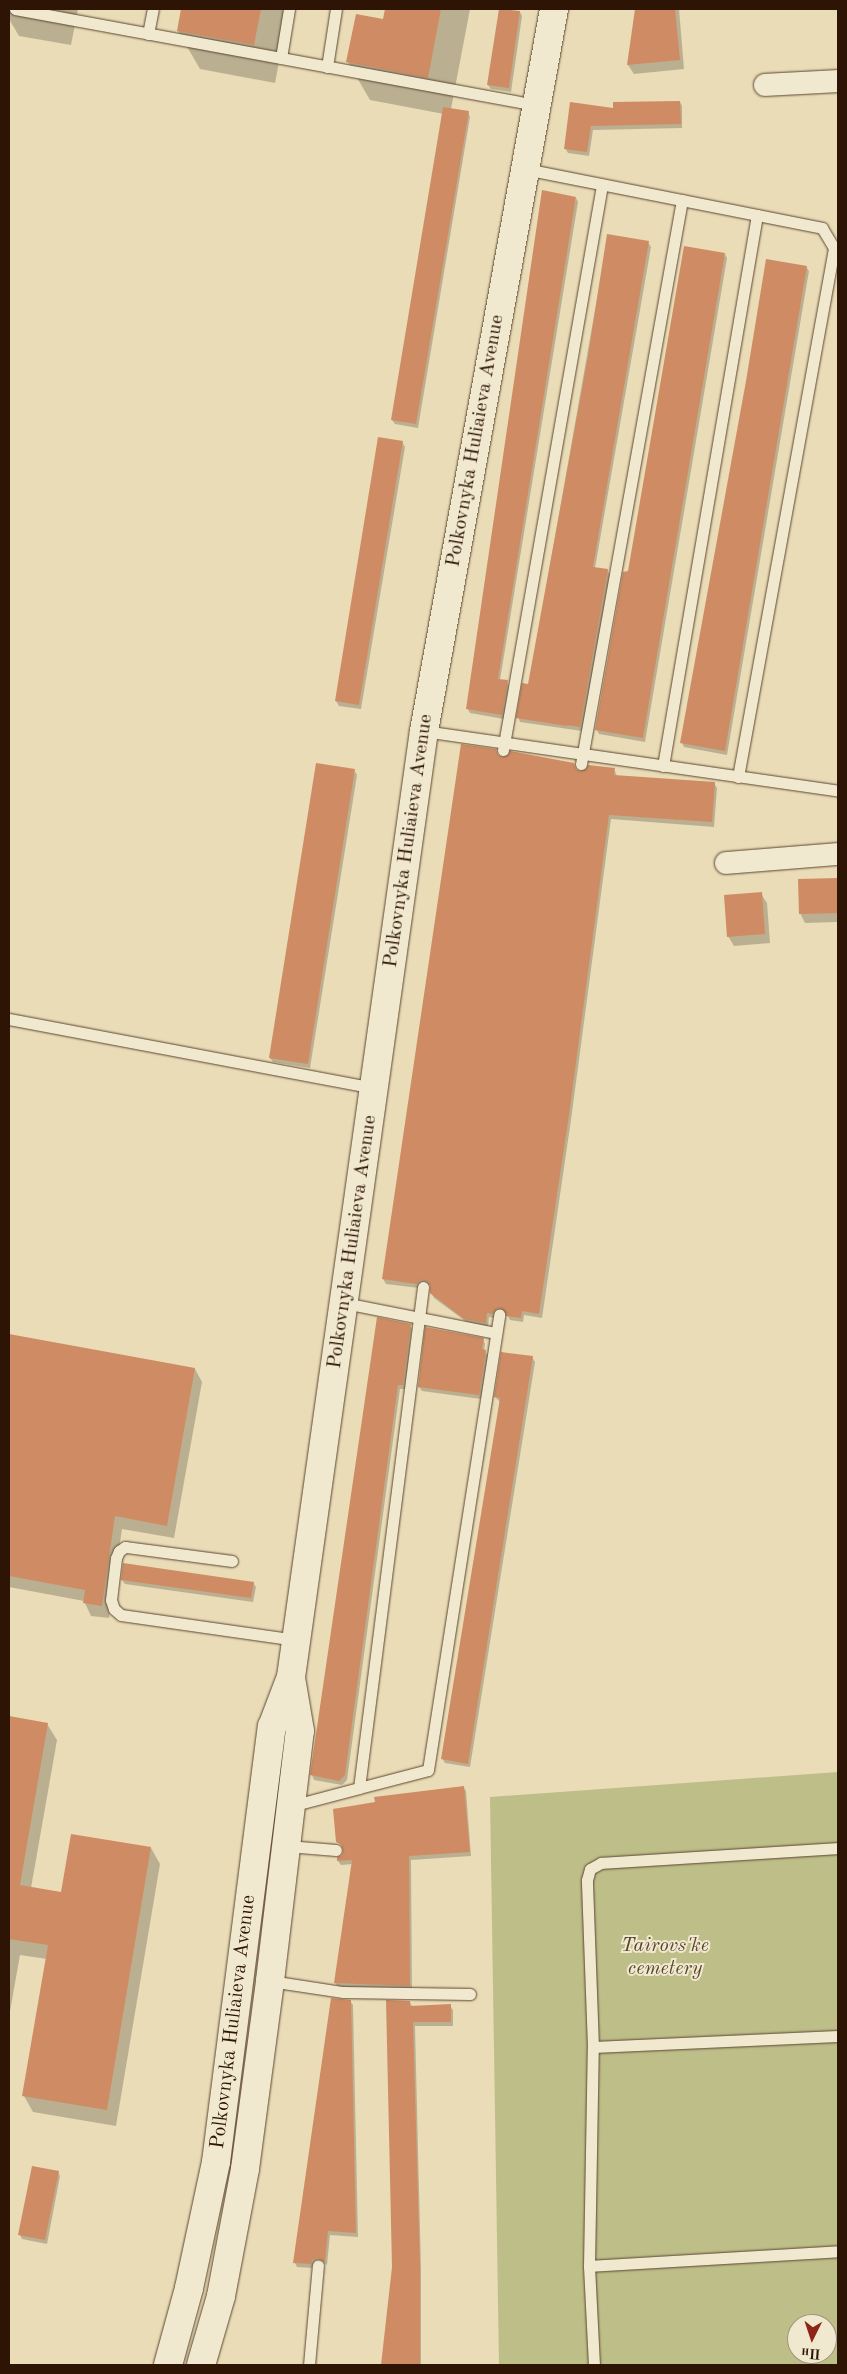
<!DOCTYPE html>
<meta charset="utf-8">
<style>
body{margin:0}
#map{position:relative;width:847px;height:2374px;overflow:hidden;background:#e9dcb6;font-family:"Old Standard TT",serif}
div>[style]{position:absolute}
.green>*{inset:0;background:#bebe89}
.shadow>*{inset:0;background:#0003}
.building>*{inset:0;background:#cf8c64}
.roads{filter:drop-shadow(0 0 1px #5c4630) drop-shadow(0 0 1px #5c4630)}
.service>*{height:11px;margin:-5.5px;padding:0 5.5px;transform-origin:5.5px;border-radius:5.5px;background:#f1e8d0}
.minor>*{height:22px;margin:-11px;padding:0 11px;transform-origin:11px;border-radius:11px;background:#f1e8d0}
.secondary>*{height:28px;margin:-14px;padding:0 14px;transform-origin:14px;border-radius:14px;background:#f1e8d0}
span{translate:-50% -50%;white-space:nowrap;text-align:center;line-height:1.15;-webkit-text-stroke:4px #f1e8d0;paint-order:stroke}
.street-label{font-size:20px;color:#2d1404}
.park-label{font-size:20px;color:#58472c;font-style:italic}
.frame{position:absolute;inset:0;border:10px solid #2d1404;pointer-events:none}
.north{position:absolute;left:787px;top:2314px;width:50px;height:50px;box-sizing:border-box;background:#f1e8d0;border:1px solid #a3937e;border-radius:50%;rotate:184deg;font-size:14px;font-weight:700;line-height:20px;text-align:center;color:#2d1404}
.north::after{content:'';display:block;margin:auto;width:18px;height:22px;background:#8f2418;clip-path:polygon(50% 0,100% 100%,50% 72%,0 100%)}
</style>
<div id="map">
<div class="green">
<div style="clip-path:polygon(evenodd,838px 1772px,838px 2365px,499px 2365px,490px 1797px,838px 1772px,797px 2324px,827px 2324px,827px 2354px,797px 2354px,797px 2324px)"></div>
</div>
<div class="shadow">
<div style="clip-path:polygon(9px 9px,78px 9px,71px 45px,19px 36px,9px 19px)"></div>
<div style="clip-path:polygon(182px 9px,289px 9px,275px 83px,200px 69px,178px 31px)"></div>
<div style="clip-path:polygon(386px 9px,470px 9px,451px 109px,468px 112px,470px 117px,418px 428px,395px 424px,392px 420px,444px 114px,370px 100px,348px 62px,384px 20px)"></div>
<div style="clip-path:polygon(500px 9px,520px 12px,522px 16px,511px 92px,491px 89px,488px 85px)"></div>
<div style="clip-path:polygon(637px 9px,679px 9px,684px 69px,634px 74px,628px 65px)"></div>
<div style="clip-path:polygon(680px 102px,682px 106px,682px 128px,593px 130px,589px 156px,568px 153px,565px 148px,571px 103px,614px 109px)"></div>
<div style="clip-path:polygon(576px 198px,578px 202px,500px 680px,507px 682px,509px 686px,504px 719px,470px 713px,467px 708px)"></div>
<div style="clip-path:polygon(608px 236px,648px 242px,651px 247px,595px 568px,607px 570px,610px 575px,582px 731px,520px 722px,518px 717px,529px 685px)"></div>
<div style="clip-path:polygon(725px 254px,727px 258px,645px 742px,599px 734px,596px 729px,629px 572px)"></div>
<div style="clip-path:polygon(806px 267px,809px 271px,727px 755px,684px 747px,682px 743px,747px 381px)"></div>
<div style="clip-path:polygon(379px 439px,402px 442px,405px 447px,361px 709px,339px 706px,336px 701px)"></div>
<div style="clip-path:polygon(498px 757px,580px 773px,614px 769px,617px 776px,714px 783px,717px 788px,714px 827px,611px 819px,571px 1120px,542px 1318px,524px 1315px,523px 1322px,510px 1320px,507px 1314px,503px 1312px,494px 1318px,489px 1317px,488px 1327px,468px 1323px,434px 1298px,431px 1293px,431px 1285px,423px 1284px,419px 1288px,386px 1284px,383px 1279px)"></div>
<div style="clip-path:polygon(355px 771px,357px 775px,310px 1068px,273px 1062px,270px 1058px)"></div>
<div style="clip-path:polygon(799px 881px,838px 881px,838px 922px,805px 923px,800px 913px)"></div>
<div style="clip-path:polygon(761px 894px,767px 903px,770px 943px,734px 946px,728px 936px)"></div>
<div style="clip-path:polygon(410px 1325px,412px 1329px,405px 1389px,400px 1389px,347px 1780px,342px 1785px,314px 1780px,312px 1775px)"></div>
<div style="clip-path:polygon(9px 1336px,195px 1369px,202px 1382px,174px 1538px,122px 1529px,109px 1618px,91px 1616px,84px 1601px,9px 1587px)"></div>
<div style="clip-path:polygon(483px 1339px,485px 1344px,484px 1351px,488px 1355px,481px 1399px,422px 1391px,419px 1387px)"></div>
<div style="clip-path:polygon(532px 1357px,535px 1362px,470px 1767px,445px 1763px,442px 1758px,500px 1402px,495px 1397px)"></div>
<div style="clip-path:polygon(122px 1580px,253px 1583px,256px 1587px,253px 1602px,125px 1584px)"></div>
<div style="clip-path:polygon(9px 1718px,47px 1724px,57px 1740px,31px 1888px,62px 1893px,151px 1848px,160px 1864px,116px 2126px,33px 2112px,24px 2096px,47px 1959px,20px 1955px,9px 2017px)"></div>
<div style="clip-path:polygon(463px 1787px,466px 1791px,471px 1856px,411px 1860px,412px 1990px,338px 1987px,335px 1983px,353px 1864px,341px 1865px,338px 1861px,343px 1856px,344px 1848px,337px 1842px)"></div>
<div style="clip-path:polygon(350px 2001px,353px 2005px,358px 2237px,330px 2235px,327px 2265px,321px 2261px,313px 2268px,297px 2267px,295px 2263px)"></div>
<div style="clip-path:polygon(410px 2002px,412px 2006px,450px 2006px,453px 2010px,453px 2026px,415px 2026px,421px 2269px,421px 2365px,382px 2365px,394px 2267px)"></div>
<div style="clip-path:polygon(58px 2172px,60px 2176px,47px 2244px,22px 2239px,20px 2235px)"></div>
</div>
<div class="building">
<div style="clip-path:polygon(181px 9px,261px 9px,254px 45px,177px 31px)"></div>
<div style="clip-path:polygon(385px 9px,441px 9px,428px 78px,346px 62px,356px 14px,383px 19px)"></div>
<div style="clip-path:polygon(499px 9px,520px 11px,509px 88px,487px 85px)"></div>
<div style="clip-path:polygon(635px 9px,675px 9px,680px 60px,627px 65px)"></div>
<div style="clip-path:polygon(680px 101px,681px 124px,591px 126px,587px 152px,564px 149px,570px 102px,613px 108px,613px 102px)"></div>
<div style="clip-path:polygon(443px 107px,469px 111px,416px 424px,391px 420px)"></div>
<div style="clip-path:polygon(542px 190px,576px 197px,498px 679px,508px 680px,502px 715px,466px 709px)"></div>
<div style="clip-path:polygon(607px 234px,649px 241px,593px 567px,608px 569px,580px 727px,567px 725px,567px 726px,516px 718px,522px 683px,528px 684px,588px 356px)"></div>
<div style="clip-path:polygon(684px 246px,725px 253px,643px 738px,595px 730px,623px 572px,628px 571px)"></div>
<div style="clip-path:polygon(766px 259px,807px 266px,725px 751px,680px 743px,746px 381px)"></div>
<div style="clip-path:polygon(378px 437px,403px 441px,359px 705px,335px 701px)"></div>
<div style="clip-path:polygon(461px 744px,496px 749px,498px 755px,502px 757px,508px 755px,510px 751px,574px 763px,576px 769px,580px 771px,586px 769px,588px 765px,615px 768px,614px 775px,715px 782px,712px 822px,609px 815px,569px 1115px,539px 1314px,522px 1311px,521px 1318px,506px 1316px,503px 1309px,497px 1308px,492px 1314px,487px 1313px,486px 1323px,464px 1319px,430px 1293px,430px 1285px,427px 1281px,421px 1280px,416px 1284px,382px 1279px)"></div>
<div style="clip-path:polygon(316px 763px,355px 769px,308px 1064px,269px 1058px)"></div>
<div style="clip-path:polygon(838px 878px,838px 913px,799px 914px,798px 879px)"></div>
<div style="clip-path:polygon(762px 892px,765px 934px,727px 937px,724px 895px)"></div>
<div style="clip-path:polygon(377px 1317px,411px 1324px,403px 1385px,398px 1385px,345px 1775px,339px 1781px,310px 1775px)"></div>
<div style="clip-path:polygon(425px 1327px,484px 1338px,482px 1349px,486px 1350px,479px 1395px,418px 1387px)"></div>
<div style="clip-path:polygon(9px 1334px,195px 1368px,167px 1526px,115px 1516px,102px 1606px,83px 1603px,85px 1590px,9px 1576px)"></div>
<div style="clip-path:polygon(501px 1352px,533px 1356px,468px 1764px,441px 1759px,500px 1398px,494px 1397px)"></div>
<div style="clip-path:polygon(123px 1563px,254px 1582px,251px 1598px,121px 1580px)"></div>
<div style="clip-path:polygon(9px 1716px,48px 1723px,20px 1885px,61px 1892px,71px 1834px,151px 1847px,107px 2110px,22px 2096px,48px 1945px,9px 1939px)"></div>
<div style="clip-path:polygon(464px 1786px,470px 1852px,409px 1856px,410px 1986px,334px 1983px,352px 1860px,337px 1861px,337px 1857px,342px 1855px,343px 1850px,341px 1844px,336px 1842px,333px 1809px,375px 1802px,374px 1797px)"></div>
<div style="clip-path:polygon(331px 1998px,351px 2000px,356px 2233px,328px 2231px,325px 2262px,318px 2258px,312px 2260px,311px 2264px,293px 2263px)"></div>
<div style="clip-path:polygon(386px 2000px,410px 2001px,410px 2006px,451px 2004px,451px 2022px,413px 2022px,420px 2264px,420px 2365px,381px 2365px,392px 2267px)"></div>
<div style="clip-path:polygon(32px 2166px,59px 2171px,45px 2240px,18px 2235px)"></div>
</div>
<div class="roads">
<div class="service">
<div style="left:15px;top:9px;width:530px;rotate:10.44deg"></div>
<div style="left:148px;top:34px;width:25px;rotate:-79deg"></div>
<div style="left:281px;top:58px;width:50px;rotate:-80.7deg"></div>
<div style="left:327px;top:67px;width:59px;rotate:-81.2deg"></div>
<div style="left:525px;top:169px;width:303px;rotate:11.2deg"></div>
<div style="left:822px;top:228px;width:23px;rotate:59deg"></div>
<div style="left:834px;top:248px;width:4px;rotate:14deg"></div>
<div style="left:424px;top:731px;width:418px;rotate:8.2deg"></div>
<div style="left:503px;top:750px;width:574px;rotate:-80.06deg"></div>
<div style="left:581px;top:764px;width:573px;rotate:-79.85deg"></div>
<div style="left:663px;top:766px;width:559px;rotate:-80.32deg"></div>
<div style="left:738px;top:777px;width:538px;rotate:-79.71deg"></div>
<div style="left:9px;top:1019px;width:371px;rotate:10.7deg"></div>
<div style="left:344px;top:1303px;width:155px;rotate:11.2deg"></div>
<div style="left:232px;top:1561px;width:108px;rotate:-172.5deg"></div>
<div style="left:125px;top:1547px;width:7px;rotate:146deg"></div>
<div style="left:119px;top:1551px;width:8px;rotate:113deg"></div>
<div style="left:116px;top:1558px;width:42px;rotate:96.8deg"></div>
<div style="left:111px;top:1600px;width:9px;rotate:72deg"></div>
<div style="left:114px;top:1609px;width:9px;rotate:41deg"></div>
<div style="left:121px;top:1615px;width:177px;rotate:8.1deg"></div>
<div style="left:359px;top:1788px;width:71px;rotate:-14.6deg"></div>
<div style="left:428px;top:1770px;width:461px;rotate:-81.1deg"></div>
<div style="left:291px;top:1806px;width:70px;rotate:-14.8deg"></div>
<div style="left:359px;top:1788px;width:505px;rotate:-82.72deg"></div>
<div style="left:287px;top:1846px;width:49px;rotate:4.7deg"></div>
<div style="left:270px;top:1981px;width:74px;rotate:8.6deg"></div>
<div style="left:343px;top:1992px;width:127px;rotate:0.9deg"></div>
<div style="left:593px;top:2047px;width:245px;rotate:-2.6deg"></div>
<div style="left:589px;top:2266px;width:249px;rotate:-3.4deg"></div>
<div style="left:309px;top:2365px;width:100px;rotate:-84.9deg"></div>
<div style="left:594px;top:2365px;width:99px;rotate:-92.9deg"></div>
<div style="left:589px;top:2266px;width:219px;rotate:-89deg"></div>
<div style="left:593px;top:2047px;width:167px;rotate:-92.1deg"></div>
<div style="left:587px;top:1880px;width:11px;rotate:-75deg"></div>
<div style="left:590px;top:1869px;width:13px;rotate:-29deg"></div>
<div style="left:601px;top:1863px;width:237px;rotate:-3.6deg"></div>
</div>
<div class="minor">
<div style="left:765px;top:85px;width:73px;rotate:-3.1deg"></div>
<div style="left:726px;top:863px;width:112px;rotate:-4.6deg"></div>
</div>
<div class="secondary">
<div style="left:168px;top:2365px;width:80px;rotate:-74.7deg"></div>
<div style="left:189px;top:2288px;width:129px;rotate:-77.9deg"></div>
<div style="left:216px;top:2162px;width:439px;rotate:-82.7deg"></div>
<div style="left:272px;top:1727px;width:53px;rotate:-69.2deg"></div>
<div style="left:291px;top:1677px;width:955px;rotate:-82deg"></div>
<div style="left:424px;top:731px;width:734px;rotate:-79.79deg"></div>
<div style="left:201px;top:2365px;width:72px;rotate:-73.8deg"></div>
<div style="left:221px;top:2296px;width:129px;rotate:-79.3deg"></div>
<div style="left:245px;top:2169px;width:190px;rotate:-82.4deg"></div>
<div style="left:270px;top:1981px;width:252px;rotate:-83.2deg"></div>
<div style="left:300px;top:1731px;width:54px;rotate:-99.6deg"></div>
</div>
</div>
<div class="street-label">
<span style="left:476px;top:441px;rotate:-80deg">Polkovnyka Huliaieva Avenue</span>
<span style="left:409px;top:841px;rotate:-82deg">Polkovnyka Huliaieva Avenue</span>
<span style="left:353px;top:1242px;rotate:-82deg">Polkovnyka Huliaieva Avenue</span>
<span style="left:234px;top:2022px;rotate:-83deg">Polkovnyka Huliaieva Avenue</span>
</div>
<div class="park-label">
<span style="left:665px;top:1958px">Tairovs'ke<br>cemetery</span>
</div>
<div class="frame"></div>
<div class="north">Пн</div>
</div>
